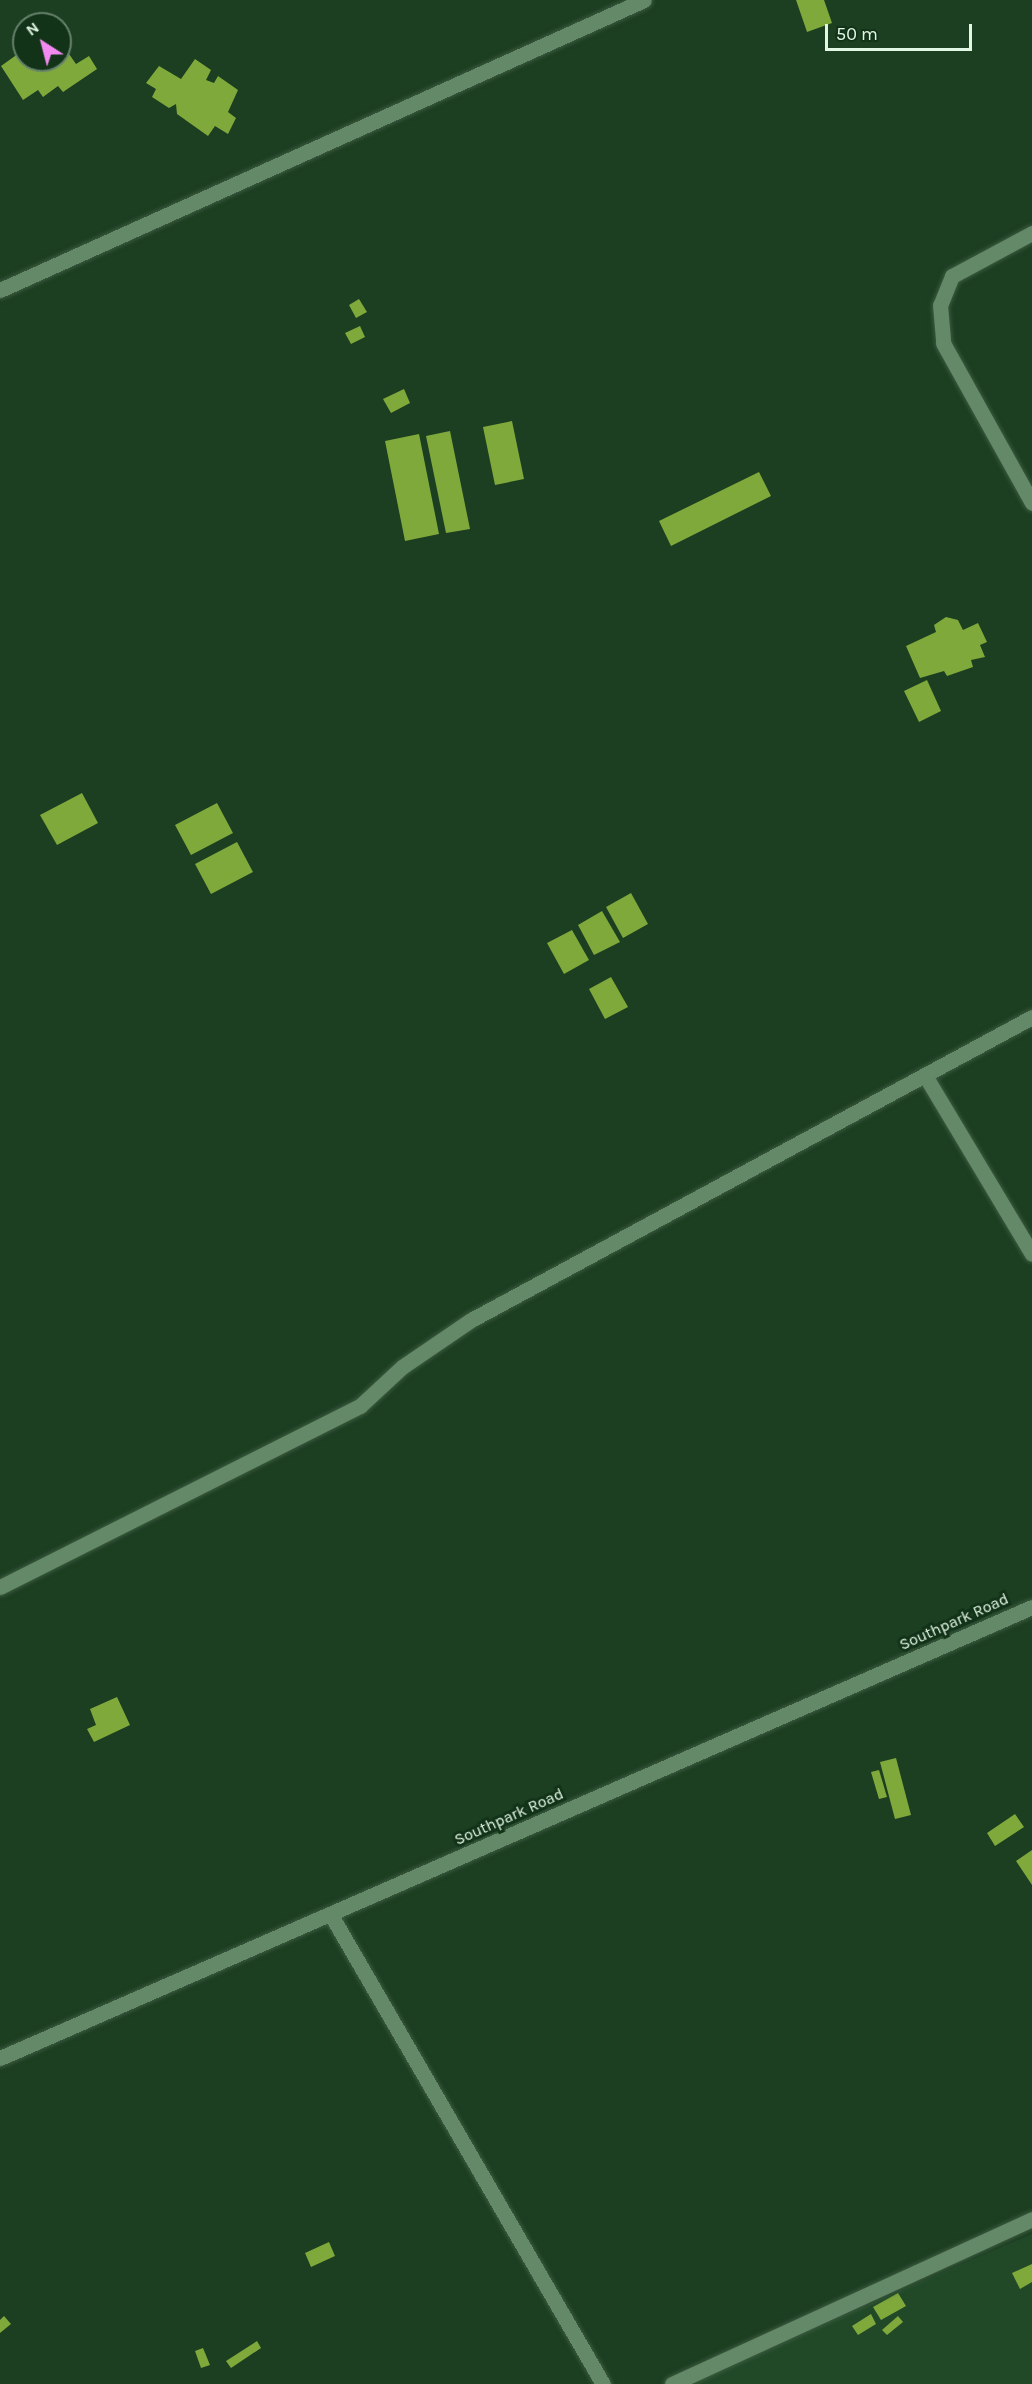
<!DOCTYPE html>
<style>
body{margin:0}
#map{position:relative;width:1032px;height:2384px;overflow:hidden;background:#1c3e21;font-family:Karla,sans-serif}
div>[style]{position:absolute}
.built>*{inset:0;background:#214928}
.building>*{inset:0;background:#80a93b}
.roads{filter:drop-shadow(0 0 2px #3c5b40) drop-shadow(0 0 2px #3c5b40)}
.minor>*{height:15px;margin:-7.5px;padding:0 7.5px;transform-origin:7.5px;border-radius:7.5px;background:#648968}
span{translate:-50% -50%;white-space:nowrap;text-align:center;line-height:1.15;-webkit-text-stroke:6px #123318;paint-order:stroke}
.street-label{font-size:16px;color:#e2f6e4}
.north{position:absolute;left:12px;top:12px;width:60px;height:60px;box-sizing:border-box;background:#123318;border:2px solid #65816a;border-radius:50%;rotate:324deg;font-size:16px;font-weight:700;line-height:24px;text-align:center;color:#e2f6e4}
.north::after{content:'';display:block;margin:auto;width:21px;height:27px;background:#f38af2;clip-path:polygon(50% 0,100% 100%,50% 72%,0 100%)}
.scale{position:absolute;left:825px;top:24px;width:147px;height:27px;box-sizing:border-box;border:3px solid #e2f6e4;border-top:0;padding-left:8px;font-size:18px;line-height:21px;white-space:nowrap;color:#e2f6e4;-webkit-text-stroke:4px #123318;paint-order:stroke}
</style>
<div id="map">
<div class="built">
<div style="clip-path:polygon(1032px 2234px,1032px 2384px,684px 2384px)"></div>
</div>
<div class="building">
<div style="clip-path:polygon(796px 0,824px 0,832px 23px,807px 32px)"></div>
<div style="clip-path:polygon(60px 41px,76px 64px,89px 56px,97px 69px,63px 92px,58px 86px,43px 97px,38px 90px,23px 100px,1px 66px,22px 51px,24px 60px,60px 60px)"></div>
<div style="clip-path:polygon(195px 59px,211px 70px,206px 80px,214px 83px,218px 76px,238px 90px,228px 112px,236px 118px,228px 134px,215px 126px,208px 136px,177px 114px,176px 104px,169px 108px,152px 97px,156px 89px,146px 83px,159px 66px,181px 79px)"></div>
<div style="clip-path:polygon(359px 299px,367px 312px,356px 318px,349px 305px)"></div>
<div style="clip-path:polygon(360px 326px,365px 337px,351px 344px,345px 333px)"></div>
<div style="clip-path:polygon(404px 389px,410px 403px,391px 413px,383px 399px)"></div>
<div style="clip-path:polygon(512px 421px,524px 479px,495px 485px,483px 427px)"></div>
<div style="clip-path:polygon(450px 431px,470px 529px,446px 533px,426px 436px)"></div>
<div style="clip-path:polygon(419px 434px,439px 534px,405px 541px,385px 441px)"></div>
<div style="clip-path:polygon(759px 472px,771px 496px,671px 546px,659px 521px)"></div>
<div style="clip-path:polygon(946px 617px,958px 620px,963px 630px,978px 623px,987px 642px,980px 645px,985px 657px,971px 660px,973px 667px,947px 676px,944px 671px,920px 678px,906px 646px,936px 632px,934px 625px)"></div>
<div style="clip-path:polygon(927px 680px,941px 711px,919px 722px,904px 691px)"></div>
<div style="clip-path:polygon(82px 793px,98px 823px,57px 845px,40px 815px)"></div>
<div style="clip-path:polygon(217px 803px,233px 833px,191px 855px,175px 825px)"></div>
<div style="clip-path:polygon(237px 842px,253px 872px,211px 894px,195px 864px)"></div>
<div style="clip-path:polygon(631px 893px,648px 924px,623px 938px,606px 907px)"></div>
<div style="clip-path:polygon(602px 911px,620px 942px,594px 955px,578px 925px)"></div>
<div style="clip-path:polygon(572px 930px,589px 960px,564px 974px,547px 943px)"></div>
<div style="clip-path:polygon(611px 977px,628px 1007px,605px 1019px,589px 989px)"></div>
<div style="clip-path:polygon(117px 1697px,130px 1725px,94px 1742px,87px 1729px,96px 1725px,90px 1709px)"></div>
<div style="clip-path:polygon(896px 1758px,911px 1815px,895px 1819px,880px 1762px)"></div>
<div style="clip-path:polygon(879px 1770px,887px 1797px,879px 1799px,871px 1772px)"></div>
<div style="clip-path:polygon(1015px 1814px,1024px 1827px,995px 1846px,987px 1833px)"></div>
<div style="clip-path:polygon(1032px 1850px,1032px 1885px,1016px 1861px)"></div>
<div style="clip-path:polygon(329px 2242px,335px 2256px,311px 2267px,305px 2253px)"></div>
<div style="clip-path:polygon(1032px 2264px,1032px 2282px,1020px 2289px,1012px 2273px)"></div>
<div style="clip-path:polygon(898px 2293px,906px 2306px,881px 2320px,873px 2307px)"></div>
<div style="clip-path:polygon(871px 2314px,876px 2324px,858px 2335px,852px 2326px)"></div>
<div style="clip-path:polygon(4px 2316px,11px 2324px,0 2333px,0 2320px)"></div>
<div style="clip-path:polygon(898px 2316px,903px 2322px,887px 2335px,882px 2330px)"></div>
<div style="clip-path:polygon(257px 2341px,261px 2348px,231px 2368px,226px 2361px)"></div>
<div style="clip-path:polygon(203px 2348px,210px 2365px,201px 2368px,195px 2351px)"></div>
</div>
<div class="roads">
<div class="minor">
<div style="left:1032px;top:233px;width:91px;rotate:151.7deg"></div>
<div style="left:952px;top:276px;width:31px;rotate:112deg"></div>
<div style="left:940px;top:305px;width:38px;rotate:85deg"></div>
<div style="left:943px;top:343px;width:183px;rotate:60.9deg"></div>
<div style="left:0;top:290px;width:706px;rotate:-24.24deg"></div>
<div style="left:926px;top:1077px;width:206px;rotate:59.1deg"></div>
<div style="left:0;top:1587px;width:403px;rotate:-26.7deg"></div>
<div style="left:360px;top:1406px;width:57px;rotate:-42.9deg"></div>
<div style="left:402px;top:1367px;width:83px;rotate:-34.3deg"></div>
<div style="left:471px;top:1320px;width:638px;rotate:-28.37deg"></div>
<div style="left:331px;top:1915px;width:542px;rotate:59.89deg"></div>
<div style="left:0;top:2058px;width:1126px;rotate:-23.61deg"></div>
<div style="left:672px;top:2384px;width:396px;rotate:-24.6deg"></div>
</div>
</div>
<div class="street-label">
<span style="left:954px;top:1622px;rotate:-24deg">Southpark Road</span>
<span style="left:509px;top:1817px;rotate:-24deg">Southpark Road</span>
</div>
<div class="north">N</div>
<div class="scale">50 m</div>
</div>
